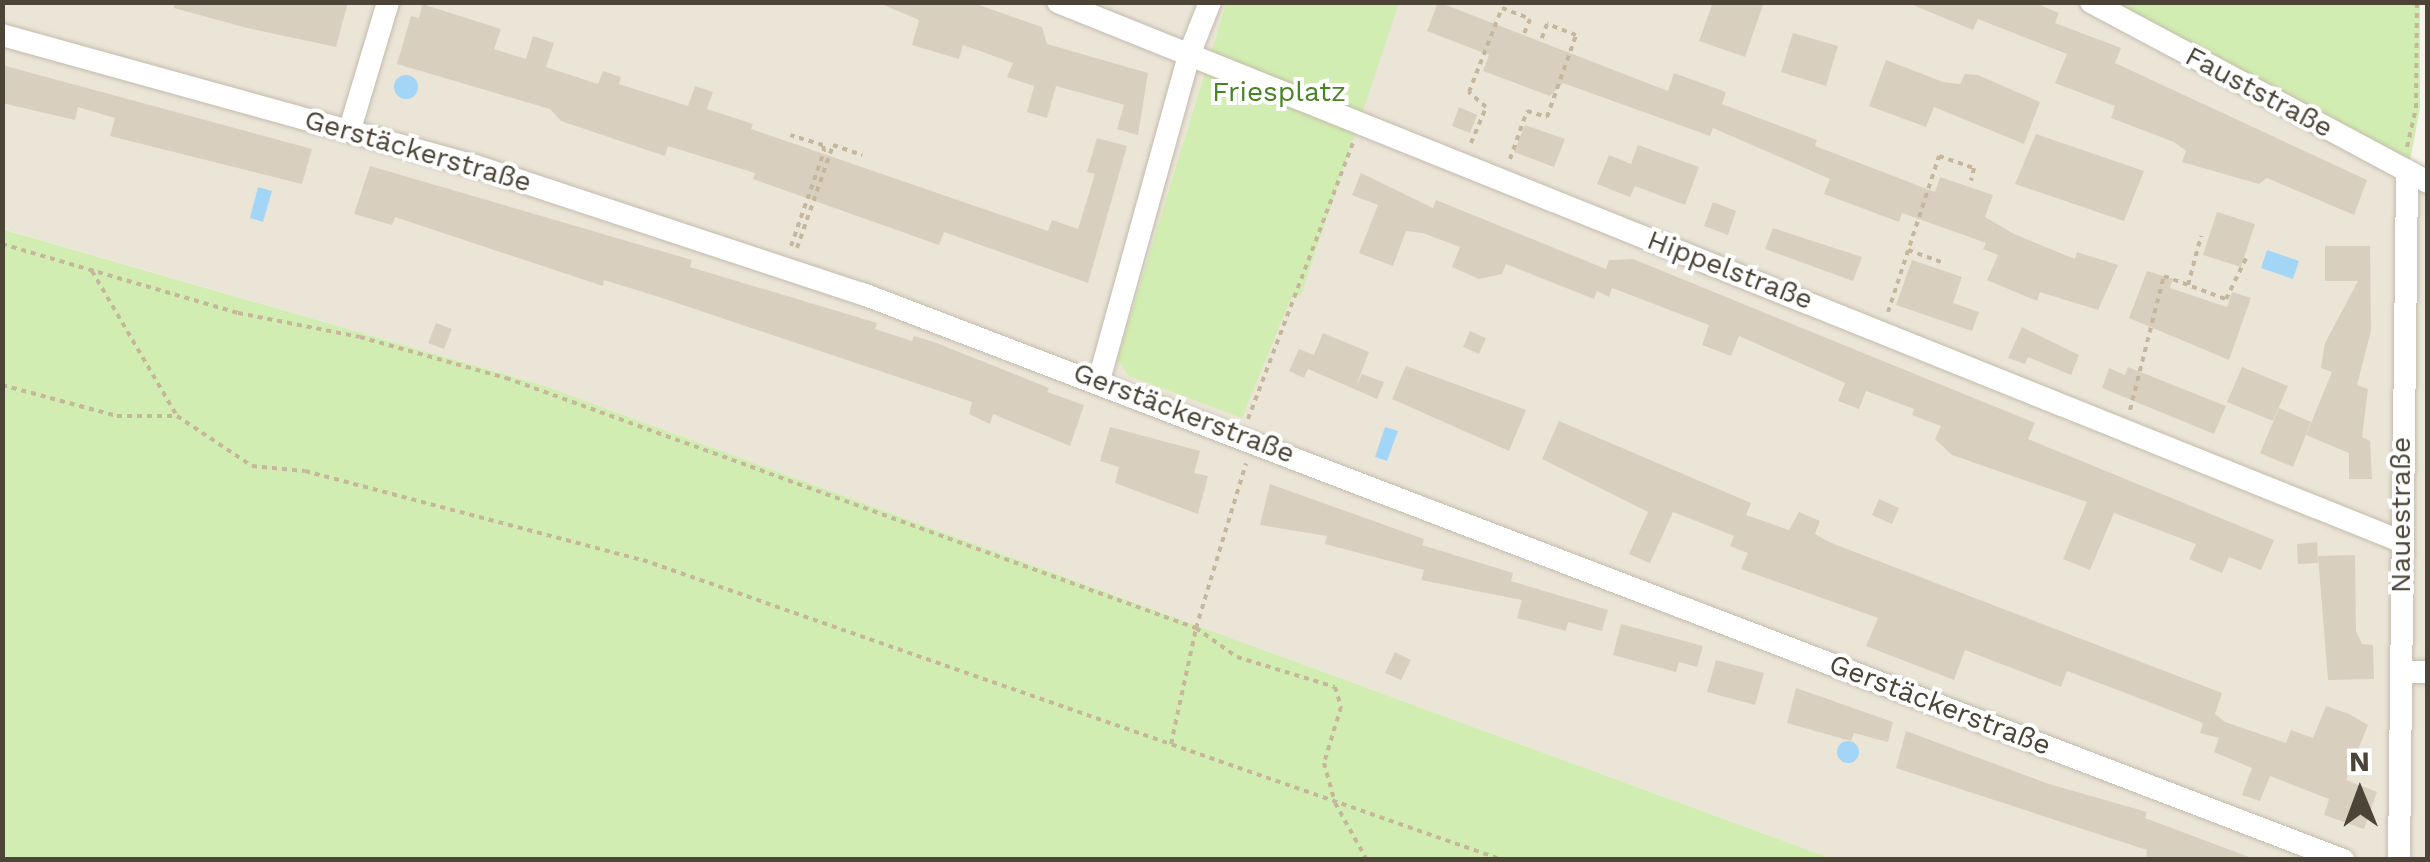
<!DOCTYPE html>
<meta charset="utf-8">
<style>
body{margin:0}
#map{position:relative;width:2430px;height:862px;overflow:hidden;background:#f6f3eb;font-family:"Work Sans",sans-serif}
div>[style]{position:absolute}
.residential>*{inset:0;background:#ebe5d8}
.green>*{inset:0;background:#d2edb1}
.water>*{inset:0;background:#a3d5f7}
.round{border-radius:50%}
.building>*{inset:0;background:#d9cfbf}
.path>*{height:4px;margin-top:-2px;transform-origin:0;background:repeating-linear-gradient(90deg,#c6b79c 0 5px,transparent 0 10px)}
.roads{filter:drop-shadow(0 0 2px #c3bbac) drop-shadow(0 0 2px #c3bbac)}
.street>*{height:22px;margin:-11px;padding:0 11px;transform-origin:11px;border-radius:11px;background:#fff}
span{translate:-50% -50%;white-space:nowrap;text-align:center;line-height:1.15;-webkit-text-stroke:8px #fff;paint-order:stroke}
.park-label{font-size:28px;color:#498424}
.street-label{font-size:28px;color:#4b4437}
.frame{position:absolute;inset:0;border:5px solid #4b4437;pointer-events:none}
.north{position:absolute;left:2310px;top:742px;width:100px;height:100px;-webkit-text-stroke:8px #fff;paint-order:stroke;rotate:359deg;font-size:28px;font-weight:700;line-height:40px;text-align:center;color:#4b4437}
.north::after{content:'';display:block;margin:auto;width:35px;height:45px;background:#4b4437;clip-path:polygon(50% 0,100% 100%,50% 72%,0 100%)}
</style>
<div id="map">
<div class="residential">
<div style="clip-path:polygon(2px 3px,1226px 3px,1117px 359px,1350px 133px,1399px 3px,2115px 3px,2427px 175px,2427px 859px,1833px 859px,542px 385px,3px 229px)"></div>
</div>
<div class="green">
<div style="clip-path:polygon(1226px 3px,1399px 3px,1301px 295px,1291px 298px,1242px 418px,1129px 376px,1117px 359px)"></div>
<div style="clip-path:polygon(2115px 3px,2420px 3px,2420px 108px,2409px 166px)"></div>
<div style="clip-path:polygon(2px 229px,542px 385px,1833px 859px,3px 859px)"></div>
</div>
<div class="water">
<div class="round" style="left:394px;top:75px;width:24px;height:24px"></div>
<div style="clip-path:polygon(258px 187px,272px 191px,263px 222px,250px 218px)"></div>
<div style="clip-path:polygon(2267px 250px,2299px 261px,2293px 279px,2261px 268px)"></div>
<div style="clip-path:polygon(1385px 427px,1398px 431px,1387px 461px,1375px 457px)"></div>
<div class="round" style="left:1837px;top:741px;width:22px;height:22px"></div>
</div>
<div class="building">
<div style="clip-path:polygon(175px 2px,348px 2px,336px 47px,247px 28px,174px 8px)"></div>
<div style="clip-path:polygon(877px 2px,970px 2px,1042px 27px,1047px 44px,1148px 73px,1138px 135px,1117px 129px,1124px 105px,1132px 107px,1056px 86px,1047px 118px,1027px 112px,1034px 86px,1007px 77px,1013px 63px,963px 45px,959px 59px,912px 45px,919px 20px)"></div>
<div style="clip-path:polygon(1438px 2px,1668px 91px,1674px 73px,1726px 92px,1722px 104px,1817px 140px,1815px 146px,1935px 192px,1940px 177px,1993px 195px,1985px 217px,2014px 234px,2075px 259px,2077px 252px,2118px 265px,2098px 310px,2040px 292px,2037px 301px,1987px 280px,1998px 255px,1983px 249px,1986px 243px,1902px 213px,1899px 222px,1824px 194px,1830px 179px,1713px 128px,1710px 136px,1563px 83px,1550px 96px,1483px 71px,1489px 55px,1427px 31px)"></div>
<div style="clip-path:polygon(1713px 2px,1764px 2px,1745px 57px,1699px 41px)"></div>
<div style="clip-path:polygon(1906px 2px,2033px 2px,2059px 13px,2055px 23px,2121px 48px,2115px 63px,2367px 180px,2354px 215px,2267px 178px,2259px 184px,2182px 162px,2186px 151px,2174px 142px,2111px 118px,2115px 106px,2055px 83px,2067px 54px,1978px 19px,1973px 30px)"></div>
<div style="clip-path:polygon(422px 4px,501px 29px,494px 49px,526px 59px,533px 36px,554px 43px,546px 67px,598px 84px,603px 71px,621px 77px,619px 84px,688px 106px,695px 86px,713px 92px,707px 109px,753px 124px,751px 129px,1048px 231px,1052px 220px,1078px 229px,1095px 174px,1087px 172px,1097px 138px,1127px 146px,1088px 283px,944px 232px,939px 245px,753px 179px,755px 173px,668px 146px,665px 156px,561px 121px,550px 109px,397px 64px,411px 16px,419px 18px)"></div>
<div style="clip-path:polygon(1793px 33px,1838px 46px,1826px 86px,1781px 72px)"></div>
<div style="clip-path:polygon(1886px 60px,1943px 82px,1960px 84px,1965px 74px,1978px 75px,2040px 102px,2024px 144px,1934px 107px,1926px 127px,1869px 106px)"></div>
<div style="clip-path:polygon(2px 65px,312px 149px,302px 184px,110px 136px,115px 118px,78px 107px,75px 120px,2px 103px)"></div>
<div style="clip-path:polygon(1459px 107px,1477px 115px,1470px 133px,1452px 126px)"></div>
<div style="clip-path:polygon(1525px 125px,1565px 139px,1554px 167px,1514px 152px)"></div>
<div style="clip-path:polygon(2036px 134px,2144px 171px,2124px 221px,2015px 184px)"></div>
<div style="clip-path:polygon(1638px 145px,1699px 167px,1685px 205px,1635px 186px,1630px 197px,1597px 184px,1609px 155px,1631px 164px)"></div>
<div style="clip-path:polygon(370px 166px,692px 260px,690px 267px,877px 323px,875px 329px,912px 341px,914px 336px,934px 342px,1049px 388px,1047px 392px,1084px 405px,1070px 446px,993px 414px,990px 424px,969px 414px,972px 402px,659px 297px,604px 280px,603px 286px,395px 217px,392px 225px,354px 214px)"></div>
<div style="clip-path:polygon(1361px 173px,1433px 208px,1436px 200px,1606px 269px,1609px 260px,1633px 259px,2035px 423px,2028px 439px,2274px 540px,2261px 570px,2229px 557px,2222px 573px,2189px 559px,2196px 544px,2114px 513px,2090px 570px,2063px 559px,2087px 502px,1952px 455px,1935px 439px,1941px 426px,1912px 415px,1914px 409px,1866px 391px,1859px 409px,1838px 401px,1845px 383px,1739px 336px,1731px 356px,1702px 345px,1709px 325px,1612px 288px,1609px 297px,1597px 291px,1594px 299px,1506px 264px,1502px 274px,1479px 279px,1452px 267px,1460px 247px,1423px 233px,1406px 231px,1393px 266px,1359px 253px,1378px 205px,1352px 195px)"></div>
<div style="clip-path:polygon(1713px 202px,1736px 211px,1728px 235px,1704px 226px)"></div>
<div style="clip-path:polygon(2217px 212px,2255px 224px,2241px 267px,2203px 255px)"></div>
<div style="clip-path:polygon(1773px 228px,1862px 257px,1853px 281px,1765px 249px)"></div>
<div style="clip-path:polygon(2325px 246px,2370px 246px,2371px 331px,2357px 385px,2368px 389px,2362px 437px,2370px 441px,2372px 479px,2349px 479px,2349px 453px,2306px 435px,2332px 372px,2321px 368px,2325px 343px,2358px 281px,2325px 281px)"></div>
<div style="clip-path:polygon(1912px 260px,1962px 277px,1953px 303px,1979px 312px,1972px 331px,1896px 305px)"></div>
<div style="clip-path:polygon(2147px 271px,2173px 279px,2170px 288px,2227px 307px,2232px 292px,2251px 298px,2229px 360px,2129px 318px)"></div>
<div style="clip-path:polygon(436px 323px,452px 329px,444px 349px,428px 343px)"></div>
<div style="clip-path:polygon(2022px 327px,2079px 355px,2071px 375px,2028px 357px,2025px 364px,2008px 358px)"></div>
<div style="clip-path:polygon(1470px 331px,1486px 338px,1479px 354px,1463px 347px)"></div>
<div style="clip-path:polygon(1323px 333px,1369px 352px,1356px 386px,1362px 374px,1384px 382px,1377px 399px,1308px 369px,1304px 378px,1289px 371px,1299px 349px,1314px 355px)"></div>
<div style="clip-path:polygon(1406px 366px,1526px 410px,1509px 451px,1392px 399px)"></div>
<div style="clip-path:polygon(2128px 367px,2226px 406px,2214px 434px,2102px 388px,2109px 368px,2125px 375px)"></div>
<div style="clip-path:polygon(2242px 367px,2288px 386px,2273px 421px,2227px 402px)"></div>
<div style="clip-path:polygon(2279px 408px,2311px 422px,2293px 467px,2260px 453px)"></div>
<div style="clip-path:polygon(1559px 421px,1751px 503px,1746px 515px,1789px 530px,1799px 512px,1820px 521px,1815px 534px,1829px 542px,2222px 693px,2215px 714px,2225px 722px,2286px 743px,2291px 730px,2313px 738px,2326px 706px,2349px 714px,2368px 725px,2346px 780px,2377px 792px,2364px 829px,2324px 815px,2329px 799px,2270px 776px,2260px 801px,2242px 795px,2252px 768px,2214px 752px,2219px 738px,2200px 733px,2203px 723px,2144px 700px,2067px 671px,2061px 687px,1965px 650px,1954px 680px,1866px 646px,1878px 618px,1741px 569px,1748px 553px,1730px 546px,1734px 536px,1673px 512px,1650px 563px,1629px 554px,1648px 512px,1542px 459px)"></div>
<div style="clip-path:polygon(1110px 427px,1200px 451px,1194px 473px,1208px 476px,1198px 514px,1115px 483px,1119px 467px,1100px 461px)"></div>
<div style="clip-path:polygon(1270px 484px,1424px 539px,1422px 545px,1513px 573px,1511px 581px,1608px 610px,1602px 631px,1568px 622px,1566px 631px,1517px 618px,1522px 600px,1421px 580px,1424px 570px,1325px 544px,1327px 536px,1260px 525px)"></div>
<div style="clip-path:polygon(1879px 499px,1899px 508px,1892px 524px,1872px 515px)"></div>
<div style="clip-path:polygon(2317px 542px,2318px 563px,2298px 564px,2297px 544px)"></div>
<div style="clip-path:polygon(2355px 555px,2356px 631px,2362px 644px,2373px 645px,2374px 679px,2328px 680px,2318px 556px)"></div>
<div style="clip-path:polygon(1621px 624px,1703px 646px,1697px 667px,1679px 662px,1676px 672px,1613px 655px)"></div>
<div style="clip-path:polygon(1395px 652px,1411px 660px,1401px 680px,1385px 673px)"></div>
<div style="clip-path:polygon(1716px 660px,1764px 673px,1755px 705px,1707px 692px)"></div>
<div style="clip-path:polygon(1796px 688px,1893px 722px,1888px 742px,1854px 733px,1851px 741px,1787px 723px)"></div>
<div style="clip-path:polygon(1906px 731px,2049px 784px,2147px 812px,2145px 818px,2257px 860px,2146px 860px,2147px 850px,1896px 768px)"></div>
</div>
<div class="path">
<div style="left:1471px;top:143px;width:39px;rotate:-67deg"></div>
<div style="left:1486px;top:107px;width:23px;rotate:-139deg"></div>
<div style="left:1469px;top:92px;width:90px;rotate:-68.6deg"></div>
<div style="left:1502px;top:8px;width:30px;rotate:21deg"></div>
<div style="left:1530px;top:19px;width:18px;rotate:112deg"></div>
<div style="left:2407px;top:147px;width:40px;rotate:-77deg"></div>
<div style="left:2416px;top:108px;width:106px;rotate:-89.5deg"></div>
<div style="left:1510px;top:159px;width:51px;rotate:-70.5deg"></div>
<div style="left:1527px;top:111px;width:21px;rotate:17deg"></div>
<div style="left:1547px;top:117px;width:87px;rotate:-70.5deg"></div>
<div style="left:1576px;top:35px;width:31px;rotate:-159deg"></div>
<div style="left:1547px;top:24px;width:20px;rotate:110deg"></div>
<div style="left:2px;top:244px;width:246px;rotate:16.3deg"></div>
<div style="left:238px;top:313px;width:124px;rotate:11.1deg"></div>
<div style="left:360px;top:337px;width:152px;rotate:15.7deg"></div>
<div style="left:506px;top:378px;width:734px;rotate:19.92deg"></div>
<div style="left:1196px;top:628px;width:172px;rotate:-73.1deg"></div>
<div style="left:791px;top:246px;width:101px;rotate:-70.8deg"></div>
<div style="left:824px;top:151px;width:6px;rotate:-99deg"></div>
<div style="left:823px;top:145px;width:34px;rotate:-163deg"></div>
<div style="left:797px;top:248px;width:109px;rotate:-70.7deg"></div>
<div style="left:833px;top:145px;width:31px;rotate:19deg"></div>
<div style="left:1908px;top:250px;width:35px;rotate:20deg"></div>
<div style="left:92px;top:271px;width:166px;rotate:59.6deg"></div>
<div style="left:2188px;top:285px;width:51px;rotate:-75.1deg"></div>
<div style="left:1888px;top:312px;width:164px;rotate:-71.9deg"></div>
<div style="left:1939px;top:156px;width:37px;rotate:19deg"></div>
<div style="left:1974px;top:168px;width:13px;rotate:103deg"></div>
<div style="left:2px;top:385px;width:119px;rotate:15.1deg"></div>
<div style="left:117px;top:416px;width:60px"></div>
<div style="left:177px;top:416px;width:90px;rotate:33.7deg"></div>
<div style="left:252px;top:466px;width:53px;rotate:5.4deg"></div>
<div style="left:305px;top:471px;width:350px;rotate:14.8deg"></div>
<div style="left:643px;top:560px;width:911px;rotate:19.23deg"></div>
<div style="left:2130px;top:410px;width:138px;rotate:-75.8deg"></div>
<div style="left:2164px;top:276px;width:66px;rotate:20.4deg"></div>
<div style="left:2226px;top:299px;width:50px;rotate:-63.9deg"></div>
<div style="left:1248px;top:419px;width:296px;rotate:-69.2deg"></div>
<div style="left:1171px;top:744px;width:119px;rotate:-77.8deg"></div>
<div style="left:1196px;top:628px;width:50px;rotate:35.3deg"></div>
<div style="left:1237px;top:657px;width:102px;rotate:17deg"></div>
<div style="left:1335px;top:687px;width:21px;rotate:73deg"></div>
<div style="left:1341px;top:707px;width:59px;rotate:106.9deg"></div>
<div style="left:1324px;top:763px;width:41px;rotate:74.6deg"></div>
<div style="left:1335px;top:803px;width:65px;rotate:60.7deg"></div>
</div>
<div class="roads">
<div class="street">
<div style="left:1058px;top:2px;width:1446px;rotate:21.88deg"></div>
<div style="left:2091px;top:2px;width:382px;rotate:28.1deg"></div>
<div style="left:2px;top:35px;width:491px;rotate:15.5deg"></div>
<div style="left:475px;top:166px;width:409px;rotate:18.3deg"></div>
<div style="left:863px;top:294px;width:1585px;rotate:20.93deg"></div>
<div style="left:350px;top:129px;width:133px;rotate:-73.3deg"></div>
<div style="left:1099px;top:380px;width:337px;rotate:-74.5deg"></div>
<div style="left:1189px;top:55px;width:57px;rotate:-68.4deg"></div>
<div style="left:2402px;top:672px;width:26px"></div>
<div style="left:2399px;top:860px;width:689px;rotate:-89.33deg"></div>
</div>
</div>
<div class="park-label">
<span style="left:1279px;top:92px">Friesplatz</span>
</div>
<div class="street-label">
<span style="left:2259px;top:92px;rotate:28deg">Fauststraße</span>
<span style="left:418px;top:151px;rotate:16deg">Gerstäckerstraße</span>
<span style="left:1730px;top:270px;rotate:21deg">Hippelstraße</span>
<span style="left:1184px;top:413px;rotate:21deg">Gerstäckerstraße</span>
<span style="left:2401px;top:515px;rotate:-90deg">Nauestraße</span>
<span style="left:1940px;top:705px;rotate:21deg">Gerstäckerstraße</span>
</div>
<div class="frame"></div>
<div class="north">N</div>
</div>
